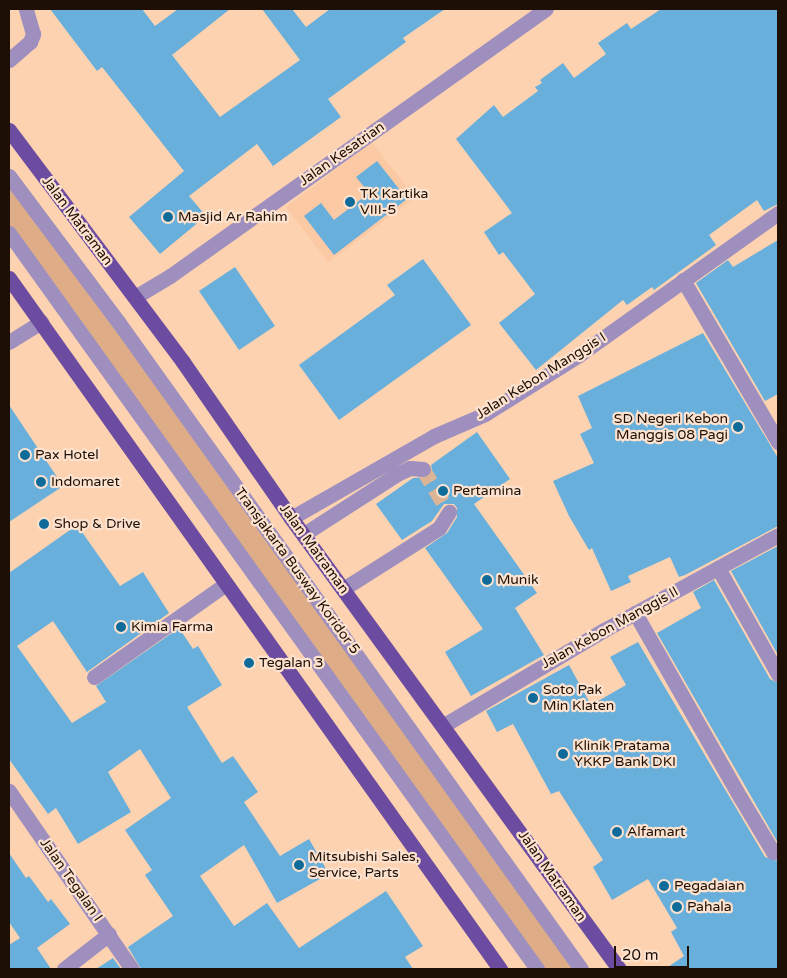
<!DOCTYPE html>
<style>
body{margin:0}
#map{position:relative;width:787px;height:978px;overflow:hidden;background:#fdd2b1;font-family:"Varela Round",sans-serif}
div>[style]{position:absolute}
.built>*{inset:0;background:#fbc9a3}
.green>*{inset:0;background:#dead88}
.building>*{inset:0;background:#69afdc}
.minor-tunnel>*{height:15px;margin-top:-7.5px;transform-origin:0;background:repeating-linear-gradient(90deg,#dcb597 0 15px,transparent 0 23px)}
.minor>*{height:15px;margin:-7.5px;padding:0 7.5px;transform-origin:7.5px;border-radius:7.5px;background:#9e8fbe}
.major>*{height:15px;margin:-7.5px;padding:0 7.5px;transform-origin:7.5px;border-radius:7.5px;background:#6c4ca1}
.dots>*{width:14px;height:14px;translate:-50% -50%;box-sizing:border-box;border:2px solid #fde3cf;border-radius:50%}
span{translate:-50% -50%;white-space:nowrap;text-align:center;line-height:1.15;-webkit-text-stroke:4.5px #fde3cf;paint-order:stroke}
.street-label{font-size:14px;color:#1e0f04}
.poi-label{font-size:14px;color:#1e0f04}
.left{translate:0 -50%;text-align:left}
.right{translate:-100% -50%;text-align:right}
.frame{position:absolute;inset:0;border:10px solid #1e0f04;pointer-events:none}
.scale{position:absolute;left:614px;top:946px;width:75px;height:22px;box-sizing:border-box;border:2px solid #1e0f04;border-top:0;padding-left:6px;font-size:15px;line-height:18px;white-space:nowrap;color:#1e0f04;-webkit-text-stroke:4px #fde3cf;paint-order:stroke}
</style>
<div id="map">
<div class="built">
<div style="clip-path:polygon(372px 142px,415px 198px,328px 262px,286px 207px)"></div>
</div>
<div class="green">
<div style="clip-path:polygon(9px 176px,582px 969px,537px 969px,9px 233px)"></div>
</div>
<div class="building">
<div style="clip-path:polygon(50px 9px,142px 9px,155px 26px,178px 9px,230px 9px,172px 55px,220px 117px,300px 60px,262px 9px,292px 9px,306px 27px,330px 9px,445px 9px,403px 38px,406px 42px,328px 99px,341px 117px,273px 166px,257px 144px,189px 196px,206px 216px,160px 254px,129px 217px,184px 171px,102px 67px,97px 71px)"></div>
<div style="clip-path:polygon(661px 9px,778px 9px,778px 204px,764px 211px,757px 200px,709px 235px,716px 245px,654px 290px,652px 287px,627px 305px,623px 300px,536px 370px,499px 323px,535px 294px,503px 252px,499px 255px,484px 232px,512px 213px,456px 139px,494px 105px,503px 117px,538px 91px,535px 87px,542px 83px,540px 80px,563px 63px,574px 78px,606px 54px,598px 43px,627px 23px,631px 29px)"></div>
<div style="clip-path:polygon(377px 161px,407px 199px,334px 255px,304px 216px,321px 203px,334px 220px,369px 193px,356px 177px)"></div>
<div style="clip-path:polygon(778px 240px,778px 394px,765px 401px,696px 283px,728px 260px,733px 267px)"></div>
<div style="clip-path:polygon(423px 259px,471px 325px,339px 420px,299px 365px,395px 295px,387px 285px)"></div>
<div style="clip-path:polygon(235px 267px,275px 326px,239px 350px,199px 291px)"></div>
<div style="clip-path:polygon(703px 333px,778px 458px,778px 526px,685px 575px,679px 577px,670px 557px,628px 576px,631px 582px,611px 591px,592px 548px,589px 550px,569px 516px,553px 481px,594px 463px,580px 434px,592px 428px,578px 396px)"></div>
<div style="clip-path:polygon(9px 405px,63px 486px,9px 522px)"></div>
<div style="clip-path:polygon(477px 432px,510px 479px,474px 504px,537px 593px,515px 608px,544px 655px,471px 696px,445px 652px,483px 629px,425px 548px,447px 533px,457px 517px,457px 508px,454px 504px,444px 504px,432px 521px,402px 540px,376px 504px,413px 478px,427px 477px,432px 470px,431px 465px)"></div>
<div style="clip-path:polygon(77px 525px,120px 586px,143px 572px,169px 613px,87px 672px,53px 621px,17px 646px,72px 723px,106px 702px,96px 686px,179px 628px,193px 649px,198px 646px,222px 685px,187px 707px,222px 763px,233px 756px,258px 792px,244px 802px,280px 856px,309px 839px,329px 874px,277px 903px,244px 845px,200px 876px,234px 926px,267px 903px,299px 948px,386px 891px,423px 946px,405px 957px,413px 969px,141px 969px,128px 947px,173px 916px,145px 875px,152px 870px,125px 830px,171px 798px,140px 749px,108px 772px,131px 812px,78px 844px,56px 808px,48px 814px,9px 759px,9px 573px)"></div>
<div style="clip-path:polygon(778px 546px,778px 655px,731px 571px)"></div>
<div style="clip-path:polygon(714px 580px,770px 679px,778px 683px,778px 843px,657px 633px,701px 608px,693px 592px)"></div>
<div style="clip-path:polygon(638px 642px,765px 857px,778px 861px,778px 969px,665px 969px,684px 956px,671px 932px,677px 928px,648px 879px,612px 900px,593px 867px,603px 860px,559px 791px,551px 794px,513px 724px,497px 732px,486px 711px,569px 665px,591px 705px,626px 685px,610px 657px)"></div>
<div style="clip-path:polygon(9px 853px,26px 878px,29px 876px,48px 902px,51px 899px,70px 924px,37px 948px,51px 969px,9px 969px,9px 945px,20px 938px,9px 922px)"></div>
<div style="clip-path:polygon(113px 958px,121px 969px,96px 969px)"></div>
</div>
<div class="minor-tunnel">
<div style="left:423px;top:469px;width:50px;rotate:58.8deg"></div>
</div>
<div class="minor">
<div style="left:9px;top:60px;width:28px;rotate:-41deg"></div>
<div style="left:30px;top:42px;width:9px;rotate:-69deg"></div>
<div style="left:33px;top:34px;width:26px;rotate:-106deg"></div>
<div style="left:9px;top:176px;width:184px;rotate:53.2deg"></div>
<div style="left:119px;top:323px;width:794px;rotate:54.43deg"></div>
<div style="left:9px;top:233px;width:906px;rotate:54.34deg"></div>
<div style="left:683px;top:280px;width:188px;rotate:59.6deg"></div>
<div style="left:135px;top:297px;width:41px;rotate:-31deg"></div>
<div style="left:170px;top:276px;width:461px;rotate:-35.4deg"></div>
<div style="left:9px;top:342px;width:38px;rotate:-32deg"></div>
<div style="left:291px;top:518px;width:165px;rotate:-29.8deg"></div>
<div style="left:434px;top:436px;width:56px;rotate:-23.3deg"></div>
<div style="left:485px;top:414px;width:111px;rotate:-32.1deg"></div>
<div style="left:579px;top:355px;width:244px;rotate:-35.5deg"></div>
<div style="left:304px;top:534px;width:111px;rotate:-32.8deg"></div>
<div style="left:397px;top:474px;width:14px;rotate:-25deg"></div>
<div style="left:410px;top:468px;width:13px;rotate:4deg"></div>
<div style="left:718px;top:568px;width:122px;rotate:60.5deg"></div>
<div style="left:343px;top:589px;width:114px;rotate:-32.4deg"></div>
<div style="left:439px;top:528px;width:19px;rotate:-58deg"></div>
<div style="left:635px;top:613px;width:212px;rotate:60.3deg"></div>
<div style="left:740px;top:797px;width:64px;rotate:59deg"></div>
<div style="left:773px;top:852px;width:5px"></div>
<div style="left:94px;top:677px;width:161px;rotate:-35.2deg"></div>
<div style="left:444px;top:725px;width:186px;rotate:-30.7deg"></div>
<div style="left:604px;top:630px;width:198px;rotate:-28.6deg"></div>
<div style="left:9px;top:791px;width:216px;rotate:55.4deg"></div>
<div style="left:64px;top:969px;width:57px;rotate:-37.9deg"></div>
</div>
<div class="major">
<div style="left:9px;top:130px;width:290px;rotate:53.1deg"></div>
<div style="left:183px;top:362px;width:190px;rotate:55.3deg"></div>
<div style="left:291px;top:518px;width:558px;rotate:53.97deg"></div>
<div style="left:9px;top:278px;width:848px;rotate:54.6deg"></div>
</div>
<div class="dots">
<div style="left:350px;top:202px;background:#0f6b9a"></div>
<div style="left:168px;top:217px;background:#0f6b9a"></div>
<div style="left:738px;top:427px;background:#0f6b9a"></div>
<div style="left:25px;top:455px;background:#0f6b9a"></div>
<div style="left:41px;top:482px;background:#0f6b9a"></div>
<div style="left:443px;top:491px;background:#0f6b9a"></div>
<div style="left:44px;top:524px;background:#0f6b9a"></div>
<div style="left:487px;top:580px;background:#0f6b9a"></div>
<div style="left:121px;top:627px;background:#0f6b9a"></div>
<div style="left:249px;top:663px;background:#0f6b9a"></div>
<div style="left:533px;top:698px;background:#0f6b9a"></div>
<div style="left:563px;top:754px;background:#0f6b9a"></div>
<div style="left:617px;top:832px;background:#0f6b9a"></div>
<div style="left:299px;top:865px;background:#0f6b9a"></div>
<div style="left:664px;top:886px;background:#0f6b9a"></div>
<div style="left:677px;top:907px;background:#0f6b9a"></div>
</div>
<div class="street-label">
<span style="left:342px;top:154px;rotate:-35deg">Jalan Kesatrian</span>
<span style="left:77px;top:221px;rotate:53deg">Jalan Matraman</span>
<span style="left:541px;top:376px;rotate:-32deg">Jalan Kebon Manggis I</span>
<span style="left:314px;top:549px;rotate:54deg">Jalan Matraman</span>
<span style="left:297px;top:571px;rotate:54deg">Transjakarta Busway Koridor 5</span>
<span style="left:610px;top:628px;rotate:-29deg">Jalan Kebon Manggis II</span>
<span style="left:552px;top:876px;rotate:55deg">Jalan Matraman</span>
<span style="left:71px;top:880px;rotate:55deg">Jalan Tegalan I</span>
</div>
<div class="poi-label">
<span class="left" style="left:360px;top:202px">TK Kartika<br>VIII-5</span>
<span class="left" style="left:178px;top:217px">Masjid Ar Rahim</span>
<span class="right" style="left:728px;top:427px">SD Negeri Kebon<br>Manggis 08 Pagi</span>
<span class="left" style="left:35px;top:455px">Pax Hotel</span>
<span class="left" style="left:51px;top:482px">Indomaret</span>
<span class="left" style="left:453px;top:491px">Pertamina</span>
<span class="left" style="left:54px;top:524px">Shop &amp; Drive</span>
<span class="left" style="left:497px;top:580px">Munik</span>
<span class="left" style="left:131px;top:627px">Kimia Farma</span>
<span class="left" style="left:259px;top:663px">Tegalan 3</span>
<span class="left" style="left:543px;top:698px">Soto Pak<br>Min Klaten</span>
<span class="left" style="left:574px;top:754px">Klinik Pratama<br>YKKP Bank DKI</span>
<span class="left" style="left:627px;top:832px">Alfamart</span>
<span class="left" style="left:309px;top:865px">Mitsubishi Sales,<br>Service, Parts</span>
<span class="left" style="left:674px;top:886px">Pegadaian</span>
<span class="left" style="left:687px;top:907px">Pahala</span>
</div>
<div class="frame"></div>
<div class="scale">20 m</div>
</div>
